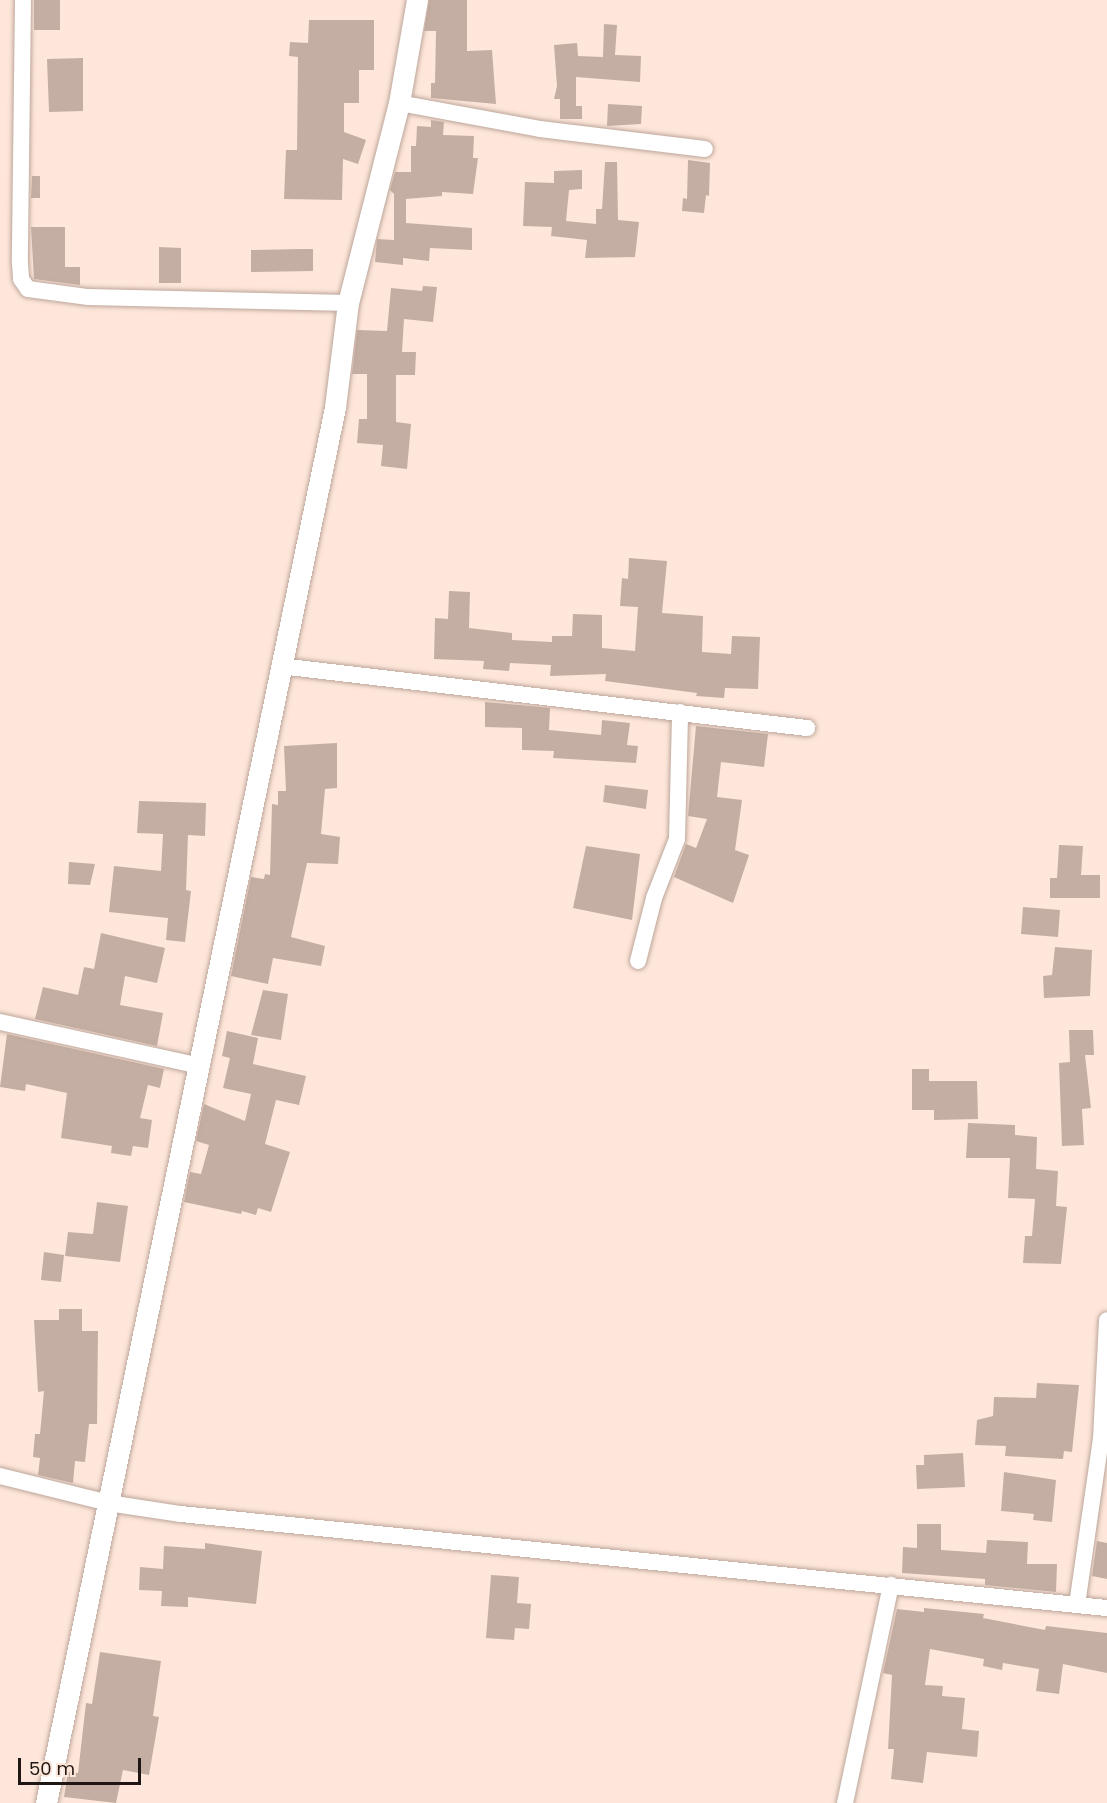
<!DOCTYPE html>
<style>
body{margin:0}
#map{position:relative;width:1107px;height:1803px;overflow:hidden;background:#fee6da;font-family:Poppins,sans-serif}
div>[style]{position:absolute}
.building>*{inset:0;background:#c4aea3}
.roads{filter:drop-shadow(0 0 2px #bca69a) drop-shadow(0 0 2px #bca69a)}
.minor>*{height:16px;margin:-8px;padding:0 8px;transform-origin:8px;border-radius:8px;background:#fff}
.major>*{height:21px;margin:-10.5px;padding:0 10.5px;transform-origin:10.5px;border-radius:10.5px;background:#fff}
span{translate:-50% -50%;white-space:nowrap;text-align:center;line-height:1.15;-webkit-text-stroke:4.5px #fee6da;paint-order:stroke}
.scale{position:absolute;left:18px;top:1758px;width:123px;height:27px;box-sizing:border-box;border:3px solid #1f1713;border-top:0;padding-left:8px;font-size:18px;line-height:21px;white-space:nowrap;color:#1f1713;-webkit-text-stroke:4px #fee6da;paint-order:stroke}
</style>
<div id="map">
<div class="building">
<div style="clip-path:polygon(34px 0,60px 0,60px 30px,34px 30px)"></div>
<div style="clip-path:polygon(429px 0,467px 0,467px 51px,492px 50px,496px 104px,431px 98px,431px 83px,435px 83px,436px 31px,424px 31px)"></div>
<div style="clip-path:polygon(309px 20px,374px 20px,374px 70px,359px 70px,359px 103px,344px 103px,344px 132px,366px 140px,358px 164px,343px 159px,342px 200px,284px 199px,286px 150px,297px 150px,298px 57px,289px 56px,290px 42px,308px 43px)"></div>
<div style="clip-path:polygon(604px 24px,617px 25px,615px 55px,641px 56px,640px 82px,576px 77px,576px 106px,582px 106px,582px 119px,560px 119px,560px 99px,554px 99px,557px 86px,554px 45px,577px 43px,578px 56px,603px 57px)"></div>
<div style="clip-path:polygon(83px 58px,83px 111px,49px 112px,47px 59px)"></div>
<div style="clip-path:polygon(608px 104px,642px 106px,641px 124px,607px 126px)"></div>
<div style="clip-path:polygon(431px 120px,444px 122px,443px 135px,474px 136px,473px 158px,478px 158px,473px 194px,442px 192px,442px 196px,406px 199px,406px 223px,472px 228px,472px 250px,430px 248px,429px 261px,403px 258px,403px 265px,375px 262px,377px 239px,394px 240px,394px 194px,390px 190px,395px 172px,411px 172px,411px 146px,416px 146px,417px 126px,431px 127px)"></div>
<div style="clip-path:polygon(688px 160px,710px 163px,709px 196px,706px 195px,704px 213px,682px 211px,683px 198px,687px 199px)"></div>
<div style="clip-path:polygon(605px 162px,617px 162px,618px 220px,639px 222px,635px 257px,585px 258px,587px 240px,551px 236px,552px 227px,523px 226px,525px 182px,554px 183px,554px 171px,582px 170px,582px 189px,569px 190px,566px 221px,596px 224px,596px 209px,602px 209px)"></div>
<div style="clip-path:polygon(32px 176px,40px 176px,40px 198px,31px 198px)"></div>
<div style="clip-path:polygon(31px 227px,65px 227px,65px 267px,80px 267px,80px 285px,34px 279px)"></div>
<div style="clip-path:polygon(159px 247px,181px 248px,181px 283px,159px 283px)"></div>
<div style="clip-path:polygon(301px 249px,313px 249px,313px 271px,251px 272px,251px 250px)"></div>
<div style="clip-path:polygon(423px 286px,437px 287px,433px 322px,404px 319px,402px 352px,416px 352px,415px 375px,396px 375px,396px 422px,411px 424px,407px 469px,381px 466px,383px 445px,357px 443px,359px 419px,367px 419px,367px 374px,352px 374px,357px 330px,387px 331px,391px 288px,422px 291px)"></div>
<div style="clip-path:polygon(629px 558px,667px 561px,662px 613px,703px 616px,702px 652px,731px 654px,732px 636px,760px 637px,758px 689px,725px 688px,724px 698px,696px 696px,697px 693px,605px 681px,606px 674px,550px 676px,551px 665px,510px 663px,509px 671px,483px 669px,484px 661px,434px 659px,435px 618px,448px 619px,449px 591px,470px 592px,469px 628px,512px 633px,512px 640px,552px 642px,552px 636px,572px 636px,573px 614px,602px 615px,602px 648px,635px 651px,638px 607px,620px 606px,622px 578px,628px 579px)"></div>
<div style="clip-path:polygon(485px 702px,550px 708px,549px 730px,601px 735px,602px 720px,630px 723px,627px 745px,638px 746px,636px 763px,553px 758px,554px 751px,522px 750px,522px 728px,485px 727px)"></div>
<div style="clip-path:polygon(696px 726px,768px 734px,764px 767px,721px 762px,717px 797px,742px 800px,735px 850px,749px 855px,733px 903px,674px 877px,686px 844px,696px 848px,707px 819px,688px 816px)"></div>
<div style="clip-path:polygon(337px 743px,337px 788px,325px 789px,321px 834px,340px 837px,338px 864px,307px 863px,291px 937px,325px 946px,321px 966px,273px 958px,268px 984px,231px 976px,251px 877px,264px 879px,265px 874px,270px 875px,272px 804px,278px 805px,278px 791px,286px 791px,284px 746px)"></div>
<div style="clip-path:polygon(605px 785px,648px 790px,646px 809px,603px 802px)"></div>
<div style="clip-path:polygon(139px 801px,206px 803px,205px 836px,188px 835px,186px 890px,191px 891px,185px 942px,166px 940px,168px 918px,109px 912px,114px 866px,161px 871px,163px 834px,137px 833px)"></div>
<div style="clip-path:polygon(1059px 845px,1083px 846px,1081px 875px,1100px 875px,1100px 898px,1050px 898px,1050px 878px,1057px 878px)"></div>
<div style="clip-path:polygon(586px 846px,640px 854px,632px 920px,573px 908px)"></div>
<div style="clip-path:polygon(69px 862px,95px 864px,90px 885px,68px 884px)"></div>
<div style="clip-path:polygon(1023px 907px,1060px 910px,1058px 937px,1021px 934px)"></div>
<div style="clip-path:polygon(101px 933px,165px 948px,157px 983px,125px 976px,120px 1005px,163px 1013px,157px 1046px,35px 1019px,43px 987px,78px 995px,84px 967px,94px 969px)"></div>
<div style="clip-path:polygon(1055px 947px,1092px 950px,1090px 996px,1044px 998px,1043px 976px,1052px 975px)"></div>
<div style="clip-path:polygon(263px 990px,288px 994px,281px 1040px,251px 1035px)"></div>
<div style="clip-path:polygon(1069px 1030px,1093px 1030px,1094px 1055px,1085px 1055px,1091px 1108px,1082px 1109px,1084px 1145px,1062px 1146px,1059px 1063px,1070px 1062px)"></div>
<div style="clip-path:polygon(227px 1031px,258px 1038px,253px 1064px,306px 1076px,299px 1105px,276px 1100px,265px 1144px,290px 1152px,271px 1212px,258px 1208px,256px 1215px,242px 1211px,241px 1214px,184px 1202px,190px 1172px,201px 1174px,209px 1145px,196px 1141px,204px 1104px,245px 1121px,251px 1094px,223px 1088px,230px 1058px,222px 1056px)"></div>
<div style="clip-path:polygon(7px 1034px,164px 1069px,160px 1088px,148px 1085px,140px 1118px,152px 1120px,148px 1148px,133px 1146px,131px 1156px,111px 1153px,112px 1146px,61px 1138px,67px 1093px,26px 1084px,25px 1091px,0 1087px)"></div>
<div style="clip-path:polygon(912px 1069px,929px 1069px,929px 1081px,977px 1081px,978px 1119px,934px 1120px,934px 1110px,912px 1110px)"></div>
<div style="clip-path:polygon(968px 1123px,1015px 1125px,1015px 1135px,1037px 1137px,1036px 1169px,1058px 1171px,1056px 1206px,1067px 1207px,1061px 1264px,1023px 1263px,1025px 1236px,1032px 1236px,1035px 1199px,1008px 1198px,1010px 1158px,966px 1158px)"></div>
<div style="clip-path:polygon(97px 1202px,128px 1206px,120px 1262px,65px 1256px,68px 1232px,93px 1234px)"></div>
<div style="clip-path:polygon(44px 1252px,64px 1255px,61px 1282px,41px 1280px)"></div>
<div style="clip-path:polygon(59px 1309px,82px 1309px,82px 1331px,98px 1331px,97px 1424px,89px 1424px,85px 1462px,75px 1461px,73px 1483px,38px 1475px,40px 1458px,33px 1457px,35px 1434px,40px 1434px,44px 1391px,38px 1392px,34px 1320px,59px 1320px)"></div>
<div style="clip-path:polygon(1037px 1383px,1079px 1385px,1072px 1452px,1064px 1451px,1063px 1459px,1005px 1456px,1006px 1446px,975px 1445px,977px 1420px,993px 1416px,994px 1397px,1036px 1398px)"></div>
<div style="clip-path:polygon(963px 1453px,965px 1487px,917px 1489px,916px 1465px,924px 1465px,924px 1455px)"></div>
<div style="clip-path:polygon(1004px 1472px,1056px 1480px,1052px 1522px,1033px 1520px,1034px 1514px,1001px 1511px)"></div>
<div style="clip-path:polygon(917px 1524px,941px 1524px,941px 1550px,986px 1553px,987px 1540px,1028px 1542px,1027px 1564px,1057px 1564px,1056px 1592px,985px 1585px,985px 1579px,902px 1573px,903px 1547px,917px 1548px)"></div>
<div style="clip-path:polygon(1097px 1541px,1107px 1543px,1107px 1579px,1092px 1576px)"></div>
<div style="clip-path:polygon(205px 1543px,262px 1551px,256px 1604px,188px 1597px,188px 1607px,161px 1606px,162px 1591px,139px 1590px,140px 1567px,163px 1569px,164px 1546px,205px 1549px)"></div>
<div style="clip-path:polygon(491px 1575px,519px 1577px,517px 1603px,531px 1604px,529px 1629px,515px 1628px,514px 1640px,486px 1638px)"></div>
<div style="clip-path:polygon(924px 1608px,984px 1614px,983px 1618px,1045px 1630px,1046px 1626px,1107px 1633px,1107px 1673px,1063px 1664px,1059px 1694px,1036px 1691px,1039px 1669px,1003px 1663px,1002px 1670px,983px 1666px,984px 1659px,930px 1649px,925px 1685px,943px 1686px,942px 1696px,965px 1698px,962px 1729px,979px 1731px,977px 1757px,927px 1752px,923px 1783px,891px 1779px,894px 1749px,888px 1749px,892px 1675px,883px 1673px,897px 1609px,924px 1612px)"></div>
<div style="clip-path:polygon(100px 1652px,161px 1661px,153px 1716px,159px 1717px,149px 1775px,123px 1770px,116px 1803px,64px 1797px,68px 1772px,78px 1773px,86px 1703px,92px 1704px)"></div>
</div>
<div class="roads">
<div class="minor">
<div style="left:23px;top:0;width:263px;rotate:90.7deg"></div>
<div style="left:20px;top:263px;width:16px;rotate:86deg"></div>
<div style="left:21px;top:279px;width:12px;rotate:55deg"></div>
<div style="left:28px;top:289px;width:61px;rotate:7.6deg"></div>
<div style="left:88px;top:297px;width:260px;rotate:1.3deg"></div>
<div style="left:399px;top:103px;width:143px;rotate:10.4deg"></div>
<div style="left:540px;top:129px;width:166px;rotate:6.9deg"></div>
<div style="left:280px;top:666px;width:531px;rotate:6.71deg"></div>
<div style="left:638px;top:961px;width:65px;rotate:-75.7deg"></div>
<div style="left:654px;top:898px;width:63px;rotate:-68.7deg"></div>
<div style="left:677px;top:839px;width:127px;rotate:-88.6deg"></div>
<div style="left:0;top:1022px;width:201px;rotate:12.4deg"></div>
<div style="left:0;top:1476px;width:111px;rotate:14deg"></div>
<div style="left:108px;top:1503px;width:74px;rotate:8.6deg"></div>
<div style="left:181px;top:1514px;width:931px;rotate:5.8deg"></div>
<div style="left:1077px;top:1605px;width:168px;rotate:-81.8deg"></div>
<div style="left:1101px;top:1439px;width:119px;rotate:-87.1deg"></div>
<div style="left:845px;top:1803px;width:223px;rotate:-78.1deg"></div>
</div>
<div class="major">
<div style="left:46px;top:1803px;width:1426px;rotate:-78.3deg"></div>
<div style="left:335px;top:407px;width:105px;rotate:-82.9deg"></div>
<div style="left:348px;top:303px;width:206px;rotate:-75.7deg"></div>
<div style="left:399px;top:103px;width:105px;rotate:-80.1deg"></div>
</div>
</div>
<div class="scale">50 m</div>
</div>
